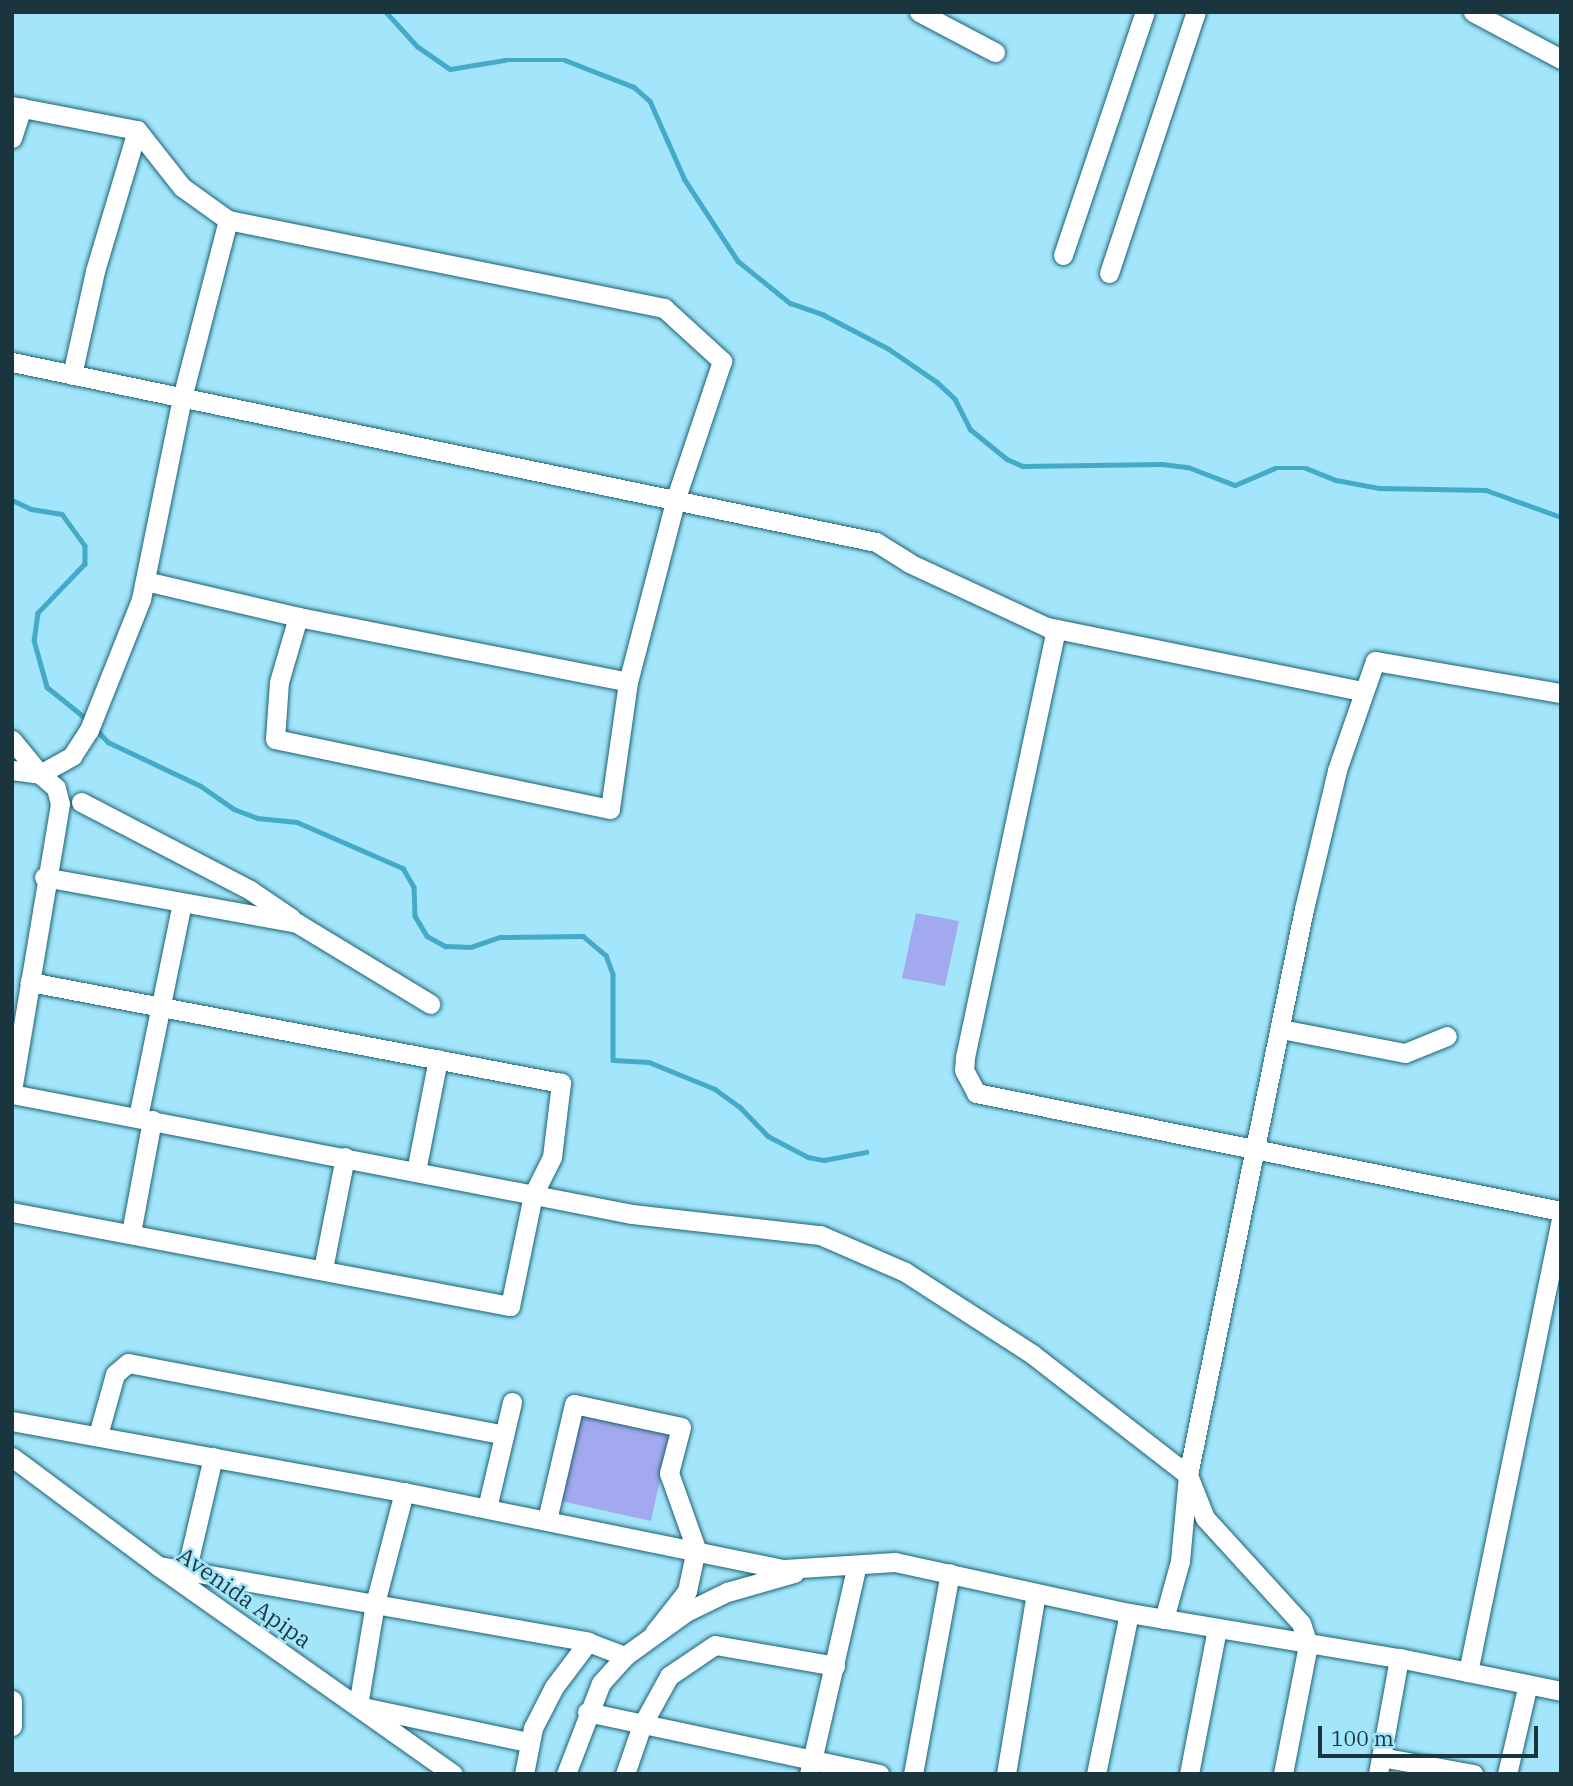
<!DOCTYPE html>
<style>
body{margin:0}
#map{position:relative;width:1573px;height:1786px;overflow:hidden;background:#a3e6fc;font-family:"IBM Plex Serif",serif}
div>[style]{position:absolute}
.green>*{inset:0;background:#a3a9ee}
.stream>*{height:4.5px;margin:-2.25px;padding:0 2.25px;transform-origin:2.25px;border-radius:2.25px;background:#44aac7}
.roads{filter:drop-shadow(0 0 2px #1c6174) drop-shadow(0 0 2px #1c6174)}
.minor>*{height:19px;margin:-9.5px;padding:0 9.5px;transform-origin:9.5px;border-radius:9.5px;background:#fff}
span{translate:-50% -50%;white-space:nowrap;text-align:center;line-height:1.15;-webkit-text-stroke:5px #a3e6fc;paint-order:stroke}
.street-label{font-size:23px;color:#1a353e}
.frame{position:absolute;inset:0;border:14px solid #1a353e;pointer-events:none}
.scale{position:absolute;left:1318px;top:1726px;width:220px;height:32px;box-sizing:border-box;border:4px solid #1a353e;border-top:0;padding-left:9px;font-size:21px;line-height:24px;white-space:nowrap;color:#1a353e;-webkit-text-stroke:5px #a3e6fc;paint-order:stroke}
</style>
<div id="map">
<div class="green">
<div style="clip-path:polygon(916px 913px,959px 921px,945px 986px,902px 978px)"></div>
<div style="clip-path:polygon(580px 1413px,670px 1434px,651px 1521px,561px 1501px)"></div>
</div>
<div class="stream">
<div style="left:386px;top:12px;width:46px;rotate:47.6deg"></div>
<div style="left:417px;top:46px;width:40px;rotate:34.9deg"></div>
<div style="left:450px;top:69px;width:56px;rotate:-9.3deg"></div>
<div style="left:505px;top:60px;width:60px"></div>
<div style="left:565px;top:60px;width:74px;rotate:21.4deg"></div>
<div style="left:634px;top:87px;width:21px;rotate:41deg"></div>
<div style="left:650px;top:101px;width:86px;rotate:66.1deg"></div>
<div style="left:685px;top:180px;width:97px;rotate:56.8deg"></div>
<div style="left:738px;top:261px;width:67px;rotate:38.9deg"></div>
<div style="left:790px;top:303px;width:36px;rotate:19deg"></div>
<div style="left:824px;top:315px;width:73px;rotate:27.6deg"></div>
<div style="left:889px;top:349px;width:58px;rotate:34.5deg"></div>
<div style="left:937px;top:382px;width:25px;rotate:43deg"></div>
<div style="left:955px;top:399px;width:34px;rotate:63deg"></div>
<div style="left:970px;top:429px;width:48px;rotate:39deg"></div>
<div style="left:1007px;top:459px;width:17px;rotate:24deg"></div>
<div style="left:1023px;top:466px;width:139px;rotate:-0.8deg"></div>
<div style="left:1162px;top:464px;width:26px;rotate:7deg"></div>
<div style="left:1188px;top:467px;width:50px;rotate:21deg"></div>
<div style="left:1235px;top:485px;width:43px;rotate:-23deg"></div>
<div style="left:1275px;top:468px;width:31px"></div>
<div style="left:1306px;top:468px;width:32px;rotate:22deg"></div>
<div style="left:1336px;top:480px;width:44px;rotate:10.5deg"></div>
<div style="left:1379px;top:488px;width:107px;rotate:1.1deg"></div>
<div style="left:1486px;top:490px;width:80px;rotate:19.8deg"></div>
<div style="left:12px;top:500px;width:21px;rotate:25deg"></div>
<div style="left:31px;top:509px;width:31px;rotate:9deg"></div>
<div style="left:62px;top:514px;width:39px;rotate:54deg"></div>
<div style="left:85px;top:546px;width:18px;rotate:90deg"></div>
<div style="left:85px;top:564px;width:68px;rotate:133.8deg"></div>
<div style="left:38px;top:613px;width:27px;rotate:98deg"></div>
<div style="left:34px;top:640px;width:49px;rotate:74.5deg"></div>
<div style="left:47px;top:687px;width:53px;rotate:38.8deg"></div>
<div style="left:96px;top:729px;width:18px;rotate:47deg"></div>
<div style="left:108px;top:742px;width:103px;rotate:25.3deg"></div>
<div style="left:201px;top:786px;width:40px;rotate:34.9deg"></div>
<div style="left:234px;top:809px;width:25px;rotate:21deg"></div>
<div style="left:257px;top:818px;width:40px;rotate:5.7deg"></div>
<div style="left:297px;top:822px;width:116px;rotate:23.5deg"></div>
<div style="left:403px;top:868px;width:22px;rotate:60deg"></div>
<div style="left:414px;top:887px;width:29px;rotate:88deg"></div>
<div style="left:415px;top:916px;width:23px;rotate:59deg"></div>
<div style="left:427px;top:936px;width:21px;rotate:29deg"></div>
<div style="left:445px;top:946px;width:26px;rotate:2deg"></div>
<div style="left:471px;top:947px;width:31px;rotate:-19deg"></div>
<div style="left:500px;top:937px;width:83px;rotate:-0.7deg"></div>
<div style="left:583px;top:936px;width:30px;rotate:40deg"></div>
<div style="left:606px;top:955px;width:20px;rotate:70deg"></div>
<div style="left:613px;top:974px;width:86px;rotate:90deg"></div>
<div style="left:613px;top:1060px;width:36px;rotate:3deg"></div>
<div style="left:649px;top:1062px;width:71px;rotate:22.2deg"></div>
<div style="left:715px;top:1089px;width:31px;rotate:36deg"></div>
<div style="left:740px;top:1107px;width:40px;rotate:46deg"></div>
<div style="left:768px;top:1136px;width:45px;rotate:27.7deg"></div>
<div style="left:808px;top:1157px;width:16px;rotate:11deg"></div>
<div style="left:824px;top:1160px;width:43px;rotate:-10.8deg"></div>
</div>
<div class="roads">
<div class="minor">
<div style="left:919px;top:12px;width:86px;rotate:27.8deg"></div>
<div style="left:1473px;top:12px;width:100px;rotate:28.1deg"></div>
<div style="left:12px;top:106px;width:127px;rotate:10.9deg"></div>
<div style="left:137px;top:130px;width:73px;rotate:51.7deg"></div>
<div style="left:182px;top:187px;width:57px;rotate:35.7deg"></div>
<div style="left:228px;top:220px;width:445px;rotate:11.4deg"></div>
<div style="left:664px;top:308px;width:79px;rotate:42.4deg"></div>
<div style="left:722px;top:361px;width:145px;rotate:108.6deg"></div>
<div style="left:676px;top:498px;width:190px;rotate:104.6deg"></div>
<div style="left:628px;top:682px;width:128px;rotate:98.1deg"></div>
<div style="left:610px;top:809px;width:342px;rotate:-168.2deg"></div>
<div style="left:275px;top:739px;width:57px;rotate:-86deg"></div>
<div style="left:279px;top:682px;width:68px;rotate:-73.7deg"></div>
<div style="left:12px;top:138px;width:32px;rotate:-72deg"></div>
<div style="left:1063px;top:255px;width:256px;rotate:-71.4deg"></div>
<div style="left:1109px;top:273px;width:275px;rotate:-71.6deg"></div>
<div style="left:12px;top:362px;width:883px;rotate:11.77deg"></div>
<div style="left:876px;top:542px;width:39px;rotate:32deg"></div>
<div style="left:909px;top:563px;width:152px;rotate:24.9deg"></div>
<div style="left:1047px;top:627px;width:321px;rotate:11.5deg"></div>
<div style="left:72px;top:375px;width:107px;rotate:-77.5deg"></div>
<div style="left:95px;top:271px;width:147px;rotate:-73.4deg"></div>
<div style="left:145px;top:581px;width:157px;rotate:13.2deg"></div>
<div style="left:298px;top:617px;width:336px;rotate:11.1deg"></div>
<div style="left:1056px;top:629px;width:438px;rotate:102deg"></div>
<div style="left:965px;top:1057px;width:13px;rotate:94deg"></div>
<div style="left:964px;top:1070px;width:26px;rotate:62deg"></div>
<div style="left:976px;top:1093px;width:597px;rotate:11.4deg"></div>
<div style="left:12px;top:740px;width:44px;rotate:50.5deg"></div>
<div style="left:40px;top:774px;width:37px;rotate:-29deg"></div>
<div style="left:72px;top:756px;width:31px;rotate:-57deg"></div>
<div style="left:89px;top:730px;width:141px;rotate:-68.3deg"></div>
<div style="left:141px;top:599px;width:205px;rotate:-78.5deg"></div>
<div style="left:182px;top:398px;width:184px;rotate:-75.5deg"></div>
<div style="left:12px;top:770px;width:28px;rotate:8deg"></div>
<div style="left:40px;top:774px;width:21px;rotate:41deg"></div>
<div style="left:56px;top:788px;width:16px;rotate:76deg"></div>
<div style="left:60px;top:804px;width:291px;rotate:99.5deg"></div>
<div style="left:81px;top:802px;width:191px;rotate:27.5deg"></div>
<div style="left:250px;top:890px;width:50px;rotate:34.3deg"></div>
<div style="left:44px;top:877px;width:257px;rotate:10.3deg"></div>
<div style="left:297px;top:923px;width:156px;rotate:31.3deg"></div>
<div style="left:1281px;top:1029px;width:126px;rotate:11deg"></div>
<div style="left:1405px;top:1053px;width:45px;rotate:-22deg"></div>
<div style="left:12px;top:1094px;width:632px;rotate:10.95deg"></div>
<div style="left:632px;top:1214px;width:189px;rotate:6.4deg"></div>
<div style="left:820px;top:1235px;width:93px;rotate:23.5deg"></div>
<div style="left:905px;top:1272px;width:151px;rotate:32.8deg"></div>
<div style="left:1032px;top:1354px;width:197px;rotate:37.8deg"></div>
<div style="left:1188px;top:1475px;width:46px;rotate:68.4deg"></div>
<div style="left:1205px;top:1518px;width:142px;rotate:47.6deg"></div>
<div style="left:1301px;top:1623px;width:23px;rotate:72deg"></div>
<div style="left:1308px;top:1645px;width:131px;rotate:101deg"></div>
<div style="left:138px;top:1117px;width:218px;rotate:-78.4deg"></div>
<div style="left:416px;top:1171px;width:114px;rotate:-78.9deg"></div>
<div style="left:12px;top:1212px;width:507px;rotate:10.69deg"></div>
<div style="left:510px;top:1306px;width:113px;rotate:-78.3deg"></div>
<div style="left:533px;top:1195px;width:42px;rotate:-63.4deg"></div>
<div style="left:552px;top:1157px;width:75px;rotate:-83.1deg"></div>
<div style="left:561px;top:1083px;width:541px;rotate:-169.23deg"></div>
<div style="left:131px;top:1233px;width:115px;rotate:-79.5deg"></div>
<div style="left:323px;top:1269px;width:114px;rotate:-78.9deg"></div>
<div style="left:12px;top:1421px;width:398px;rotate:10.3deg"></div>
<div style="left:404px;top:1492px;width:388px;rotate:11.5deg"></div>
<div style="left:784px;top:1569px;width:111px;rotate:-3.6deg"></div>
<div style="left:895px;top:1562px;width:239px;rotate:12.3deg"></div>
<div style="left:1129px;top:1613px;width:274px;rotate:9.5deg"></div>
<div style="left:1399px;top:1658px;width:165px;rotate:11.5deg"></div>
<div style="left:98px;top:1435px;width:63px;rotate:-74.4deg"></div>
<div style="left:115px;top:1374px;width:17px;rotate:-40deg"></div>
<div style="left:128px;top:1363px;width:383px;rotate:10.8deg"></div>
<div style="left:12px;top:1457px;width:182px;rotate:36.7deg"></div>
<div style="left:158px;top:1566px;width:361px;rotate:35.2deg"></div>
<div style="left:404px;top:1492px;width:115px;rotate:104.6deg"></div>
<div style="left:375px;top:1603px;width:104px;rotate:99.4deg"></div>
<div style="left:358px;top:1706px;width:174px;rotate:12deg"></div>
<div style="left:487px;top:1508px;width:109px;rotate:-76.7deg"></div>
<div style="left:547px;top:1520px;width:119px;rotate:-76.9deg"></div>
<div style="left:574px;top:1404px;width:109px;rotate:12.1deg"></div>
<div style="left:681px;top:1427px;width:48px;rotate:104.6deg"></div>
<div style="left:669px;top:1473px;width:81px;rotate:70.4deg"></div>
<div style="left:696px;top:1549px;width:43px;rotate:102.1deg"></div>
<div style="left:687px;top:1591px;width:53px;rotate:128.2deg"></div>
<div style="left:159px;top:1566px;width:436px;rotate:10deg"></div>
<div style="left:588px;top:1642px;width:40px;rotate:21deg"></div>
<div style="left:187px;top:1568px;width:114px;rotate:-76.8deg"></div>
<div style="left:1164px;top:1619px;width:60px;rotate:-74.6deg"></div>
<div style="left:1180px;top:1561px;width:86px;rotate:-84.7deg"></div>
<div style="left:1188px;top:1475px;width:578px;rotate:-78.42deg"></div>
<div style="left:1304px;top:909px;width:143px;rotate:-76.6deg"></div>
<div style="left:1337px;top:770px;width:115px;rotate:-70.8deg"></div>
<div style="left:1375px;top:661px;width:189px;rotate:9.8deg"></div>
<div style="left:1468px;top:1672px;width:462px;rotate:-78.4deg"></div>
<div style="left:12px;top:1700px;width:26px;rotate:90deg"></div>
<div style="left:587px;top:1712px;width:299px;rotate:12deg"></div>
<div style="left:1381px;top:1757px;width:94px;rotate:10.5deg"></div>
<div style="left:524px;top:1774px;width:47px;rotate:-78.9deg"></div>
<div style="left:533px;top:1728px;width:46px;rotate:-62.9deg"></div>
<div style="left:554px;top:1687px;width:56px;rotate:-52.9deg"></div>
<div style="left:566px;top:1774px;width:97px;rotate:-69deg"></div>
<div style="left:601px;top:1683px;width:36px;rotate:-48deg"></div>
<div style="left:625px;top:1656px;width:75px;rotate:-35.8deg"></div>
<div style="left:686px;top:1612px;width:46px;rotate:-26deg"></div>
<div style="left:727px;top:1592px;width:70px;rotate:-15.8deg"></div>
<div style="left:625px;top:1774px;width:52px;rotate:-70.9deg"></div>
<div style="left:642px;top:1725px;width:56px;rotate:-61.1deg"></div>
<div style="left:669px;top:1676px;width:55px;rotate:-34deg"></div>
<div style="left:715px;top:1645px;width:122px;rotate:9.9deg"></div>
<div style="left:809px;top:1774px;width:214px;rotate:-77.1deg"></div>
<div style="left:913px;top:1774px;width:204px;rotate:-79.6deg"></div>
<div style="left:1006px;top:1774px;width:183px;rotate:-80.6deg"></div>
<div style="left:1096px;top:1774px;width:164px;rotate:-78.4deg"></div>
<div style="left:1189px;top:1774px;width:148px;rotate:-79.1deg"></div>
<div style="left:1378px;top:1774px;width:118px;rotate:-79.7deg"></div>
<div style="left:1507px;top:1774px;width:92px;rotate:-76.9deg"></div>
</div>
</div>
<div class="street-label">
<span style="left:245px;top:1597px;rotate:35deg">Avenida Apipa</span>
</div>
<div class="frame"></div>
<div class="scale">100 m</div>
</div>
